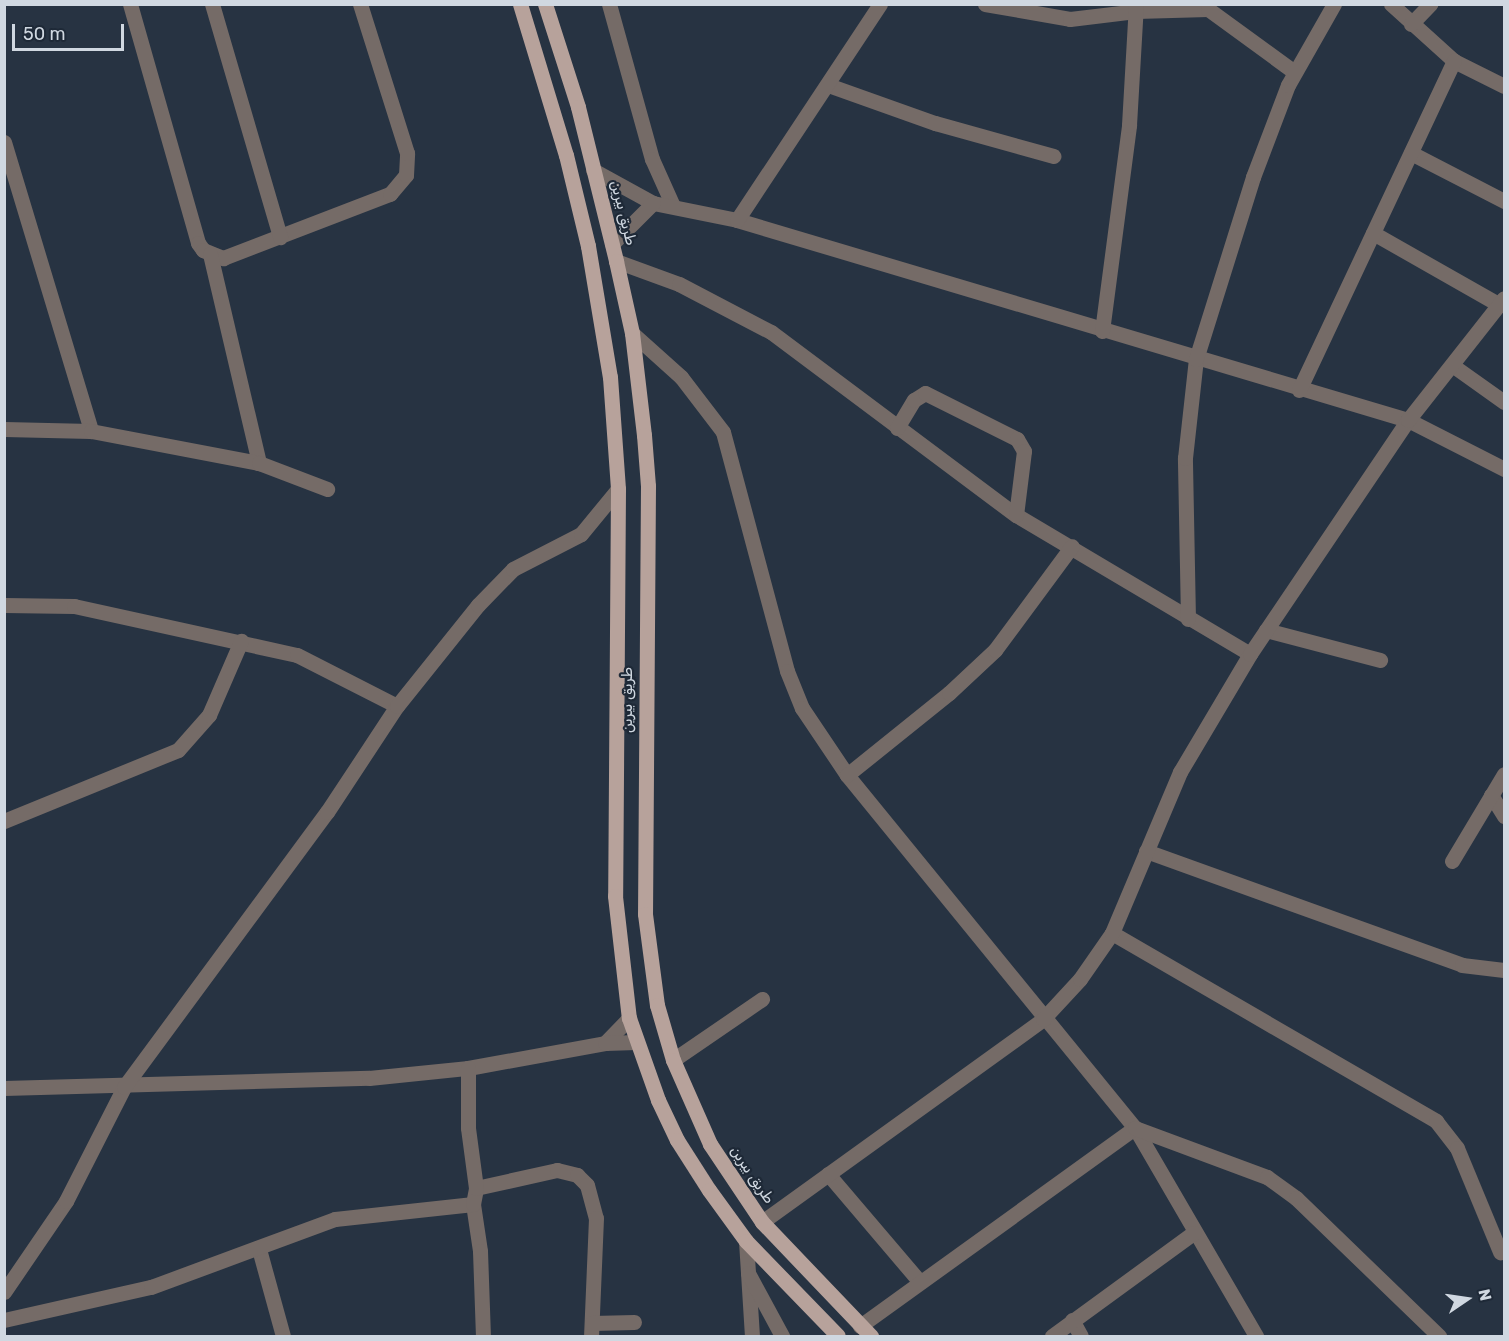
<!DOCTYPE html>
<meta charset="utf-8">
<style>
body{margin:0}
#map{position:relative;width:1509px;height:1341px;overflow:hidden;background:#273342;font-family:Rubik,"Noto Sans Arabic",sans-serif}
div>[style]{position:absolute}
.minor>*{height:15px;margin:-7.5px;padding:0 7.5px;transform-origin:7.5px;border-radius:7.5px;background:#756b67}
.major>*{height:15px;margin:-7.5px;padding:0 7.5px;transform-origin:7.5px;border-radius:7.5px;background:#b7a29b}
span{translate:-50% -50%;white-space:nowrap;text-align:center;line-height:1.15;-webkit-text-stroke:4.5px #1e2937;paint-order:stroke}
.street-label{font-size:15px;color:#d0d8e1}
.frame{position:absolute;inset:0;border:6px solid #d0d8e1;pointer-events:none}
.north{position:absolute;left:1437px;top:1269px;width:60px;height:60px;-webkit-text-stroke:4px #1e2937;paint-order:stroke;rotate:77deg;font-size:16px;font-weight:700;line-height:24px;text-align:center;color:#d0d8e1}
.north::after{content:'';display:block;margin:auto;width:21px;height:27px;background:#d0d8e1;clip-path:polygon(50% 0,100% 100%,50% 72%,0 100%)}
.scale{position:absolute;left:12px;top:24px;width:112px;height:27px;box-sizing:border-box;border:3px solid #d0d8e1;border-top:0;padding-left:8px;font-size:18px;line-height:21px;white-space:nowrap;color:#d0d8e1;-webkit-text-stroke:4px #1e2937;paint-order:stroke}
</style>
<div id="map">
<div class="minor">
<div style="left:130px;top:4px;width:248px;rotate:74.1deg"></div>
<div style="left:198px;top:243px;width:9px;rotate:54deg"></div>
<div style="left:203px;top:250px;width:22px;rotate:22deg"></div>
<div style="left:223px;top:258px;width:179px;rotate:-21deg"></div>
<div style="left:390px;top:194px;width:25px;rotate:-50deg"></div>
<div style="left:406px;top:175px;width:22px;rotate:-87deg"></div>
<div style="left:407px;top:153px;width:156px;rotate:-107.5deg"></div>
<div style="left:212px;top:4px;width:243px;rotate:73.7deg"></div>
<div style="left:609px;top:4px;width:161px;rotate:74.5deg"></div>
<div style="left:652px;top:159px;width:51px;rotate:65.9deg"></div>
<div style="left:985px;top:4px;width:86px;rotate:10deg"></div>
<div style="left:1070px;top:19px;width:66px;rotate:-6.9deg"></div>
<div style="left:1136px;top:11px;width:72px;rotate:-1.6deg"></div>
<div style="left:1208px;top:9px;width:105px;rotate:36.1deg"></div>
<div style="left:1391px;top:4px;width:85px;rotate:42.1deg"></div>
<div style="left:1454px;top:61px;width:56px;rotate:26.6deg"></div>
<div style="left:1411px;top:24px;width:28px;rotate:-46deg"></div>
<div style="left:828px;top:85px;width:114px;rotate:19.6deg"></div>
<div style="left:935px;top:123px;width:123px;rotate:15.6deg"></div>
<div style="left:4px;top:142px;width:302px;rotate:73.2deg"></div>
<div style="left:1411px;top:153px;width:105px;rotate:27.3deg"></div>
<div style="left:593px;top:170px;width:68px;rotate:28.8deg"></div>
<div style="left:653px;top:203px;width:86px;rotate:11.4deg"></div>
<div style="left:737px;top:220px;width:700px;rotate:16.6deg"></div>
<div style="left:1408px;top:420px;width:108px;rotate:27deg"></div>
<div style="left:737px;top:220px;width:259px;rotate:-56.5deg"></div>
<div style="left:1373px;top:233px;width:146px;rotate:29.6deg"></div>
<div style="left:612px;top:244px;width:58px;rotate:-45deg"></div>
<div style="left:210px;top:254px;width:215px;rotate:76.8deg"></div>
<div style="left:616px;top:261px;width:67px;rotate:20.1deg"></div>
<div style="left:679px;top:284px;width:104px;rotate:27.6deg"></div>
<div style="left:771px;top:332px;width:306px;rotate:36.8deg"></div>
<div style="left:1016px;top:515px;width:272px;rotate:30.7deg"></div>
<div style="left:1102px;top:331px;width:208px;rotate:-82.5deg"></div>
<div style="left:1129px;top:125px;width:121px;rotate:-86.7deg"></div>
<div style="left:632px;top:333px;width:66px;rotate:41.9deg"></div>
<div style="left:681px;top:377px;width:69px;rotate:52.6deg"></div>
<div style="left:723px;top:432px;width:247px;rotate:75deg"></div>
<div style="left:787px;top:671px;width:40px;rotate:68deg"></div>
<div style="left:802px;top:708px;width:81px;rotate:56.1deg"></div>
<div style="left:847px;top:775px;width:456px;rotate:50.8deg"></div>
<div style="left:1135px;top:1128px;width:241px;rotate:59.8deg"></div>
<div style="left:1452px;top:365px;width:64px;rotate:35.4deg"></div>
<div style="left:1299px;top:390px;width:364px;rotate:-64.8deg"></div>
<div style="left:897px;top:428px;width:33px;rotate:-59deg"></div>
<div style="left:914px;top:400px;width:13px;rotate:-32deg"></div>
<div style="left:925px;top:393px;width:103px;rotate:26.6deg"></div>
<div style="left:1017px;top:439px;width:14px;rotate:60deg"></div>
<div style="left:1024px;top:451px;width:64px;rotate:97.1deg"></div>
<div style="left:4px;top:429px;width:87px;rotate:1.3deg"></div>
<div style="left:91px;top:431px;width:171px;rotate:10.8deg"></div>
<div style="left:259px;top:463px;width:73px;rotate:20.9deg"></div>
<div style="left:4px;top:605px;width:70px;rotate:0.8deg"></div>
<div style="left:74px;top:606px;width:228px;rotate:12.4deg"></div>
<div style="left:297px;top:655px;width:112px;rotate:27deg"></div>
<div style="left:1188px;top:619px;width:161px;rotate:-91.1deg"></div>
<div style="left:1185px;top:458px;width:100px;rotate:-83.7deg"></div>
<div style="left:1196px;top:359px;width:191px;rotate:-72.6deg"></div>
<div style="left:1253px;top:177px;width:98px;rotate:-69.2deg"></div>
<div style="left:1288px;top:85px;width:93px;rotate:-60.4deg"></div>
<div style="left:1266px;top:630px;width:118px;rotate:14.7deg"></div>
<div style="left:847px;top:775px;width:131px;rotate:-38.8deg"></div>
<div style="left:949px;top:693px;width:63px;rotate:-43.1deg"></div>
<div style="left:995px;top:650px;width:129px;rotate:-53.5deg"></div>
<div style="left:1491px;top:795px;width:25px;rotate:58deg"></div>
<div style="left:4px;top:821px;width:188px;rotate:-22.2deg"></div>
<div style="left:178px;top:750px;width:47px;rotate:-48.5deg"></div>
<div style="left:209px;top:715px;width:81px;rotate:-66.6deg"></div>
<div style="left:1146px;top:851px;width:336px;rotate:19.8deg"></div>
<div style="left:1462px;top:965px;width:42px;rotate:6.8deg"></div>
<div style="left:1452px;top:861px;width:101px;rotate:-59.1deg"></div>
<div style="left:1112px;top:933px;width:375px;rotate:30.1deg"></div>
<div style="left:1436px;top:1121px;width:34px;rotate:52deg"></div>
<div style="left:1457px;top:1148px;width:113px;rotate:67.5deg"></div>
<div style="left:605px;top:1043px;width:35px;rotate:-46deg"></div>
<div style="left:673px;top:1060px;width:108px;rotate:-34.4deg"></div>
<div style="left:4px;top:1088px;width:365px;rotate:-1.6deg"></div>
<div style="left:369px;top:1078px;width:100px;rotate:-5.8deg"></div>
<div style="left:468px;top:1068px;width:139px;rotate:-10.3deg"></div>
<div style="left:605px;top:1043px;width:31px;rotate:-2deg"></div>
<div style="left:828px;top:1174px;width:142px;rotate:49.6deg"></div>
<div style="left:476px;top:1188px;width:83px;rotate:-12.5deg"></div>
<div style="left:557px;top:1170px;width:21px;rotate:14deg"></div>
<div style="left:577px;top:1175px;width:14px;rotate:45deg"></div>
<div style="left:587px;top:1185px;width:34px;rotate:75deg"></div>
<div style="left:596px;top:1218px;width:118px;rotate:92.4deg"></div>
<div style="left:473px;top:1204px;width:48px;rotate:81.5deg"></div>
<div style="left:480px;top:1251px;width:85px;rotate:88deg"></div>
<div style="left:762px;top:1222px;width:347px;rotate:-35.8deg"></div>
<div style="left:1043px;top:1019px;width:54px;rotate:-47.2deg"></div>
<div style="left:1080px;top:979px;width:56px;rotate:-55.2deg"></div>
<div style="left:1112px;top:933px;width:175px;rotate:-67.1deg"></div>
<div style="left:1180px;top:772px;width:137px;rotate:-59.3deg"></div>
<div style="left:1250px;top:654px;width:282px;rotate:-56deg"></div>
<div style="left:1408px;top:420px;width:155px;rotate:-51.8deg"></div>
<div style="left:746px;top:1241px;width:95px;rotate:86.4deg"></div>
<div style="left:259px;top:1249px;width:90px;rotate:74.6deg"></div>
<div style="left:748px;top:1273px;width:72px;rotate:61.6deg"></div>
<div style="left:4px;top:1292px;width:110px;rotate:-55.7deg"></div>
<div style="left:66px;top:1201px;width:128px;rotate:-63deg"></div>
<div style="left:124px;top:1087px;width:342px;rotate:-53.6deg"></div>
<div style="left:327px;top:812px;width:127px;rotate:-56.6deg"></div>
<div style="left:397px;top:706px;width:129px;rotate:-51.3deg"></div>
<div style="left:478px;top:605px;width:50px;rotate:-45.8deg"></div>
<div style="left:513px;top:569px;width:76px;rotate:-27.2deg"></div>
<div style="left:581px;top:534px;width:58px;rotate:-50.6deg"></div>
<div style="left:4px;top:1320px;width:151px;rotate:-12.7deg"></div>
<div style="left:151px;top:1287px;width:196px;rotate:-20.3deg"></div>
<div style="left:335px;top:1219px;width:139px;rotate:-6.2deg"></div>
<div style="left:473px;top:1204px;width:16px;rotate:-79deg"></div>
<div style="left:476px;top:1188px;width:61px;rotate:-97.6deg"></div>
<div style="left:468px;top:1128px;width:60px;rotate:-90deg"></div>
<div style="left:1072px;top:1320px;width:18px;rotate:61deg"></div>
<div style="left:592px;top:1323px;width:42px;rotate:-1.4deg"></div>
<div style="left:860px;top:1326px;width:339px;rotate:-35.8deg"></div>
<div style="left:1135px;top:1128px;width:141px;rotate:20.4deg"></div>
<div style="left:1267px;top:1177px;width:36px;rotate:36deg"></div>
<div style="left:1296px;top:1198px;width:199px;rotate:44deg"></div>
<div style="left:1052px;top:1336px;width:175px;rotate:-36.1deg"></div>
</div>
<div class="major">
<div style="left:520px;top:4px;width:158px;rotate:73.1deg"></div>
<div style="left:566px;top:155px;width:94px;rotate:76.4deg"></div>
<div style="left:588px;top:246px;width:133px;rotate:80.5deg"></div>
<div style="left:610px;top:377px;width:112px;rotate:85.9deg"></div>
<div style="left:618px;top:489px;width:407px;rotate:90.4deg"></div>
<div style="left:615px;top:896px;width:123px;rotate:83.5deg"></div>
<div style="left:629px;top:1018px;width:87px;rotate:70.5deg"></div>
<div style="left:658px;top:1100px;width:44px;rotate:64.6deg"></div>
<div style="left:677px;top:1140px;width:59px;rotate:57.4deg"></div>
<div style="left:709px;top:1190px;width:63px;rotate:54deg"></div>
<div style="left:746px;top:1241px;width:132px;rotate:45.9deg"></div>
<div style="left:545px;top:4px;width:108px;rotate:72.2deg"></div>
<div style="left:578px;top:107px;width:159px;rotate:76.1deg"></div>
<div style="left:616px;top:261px;width:74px;rotate:77.5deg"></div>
<div style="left:632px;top:333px;width:103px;rotate:83.3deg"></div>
<div style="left:644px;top:435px;width:51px;rotate:85.5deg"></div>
<div style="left:648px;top:486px;width:428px;rotate:90.4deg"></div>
<div style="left:645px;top:914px;width:92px;rotate:82.5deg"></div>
<div style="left:657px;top:1005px;width:57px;rotate:73.8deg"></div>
<div style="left:673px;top:1060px;width:92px;rotate:66.2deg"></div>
<div style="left:710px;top:1144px;width:94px;rotate:56.3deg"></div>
<div style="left:762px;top:1222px;width:158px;rotate:46.3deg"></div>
</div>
<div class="street-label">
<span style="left:623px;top:213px;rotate:76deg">طريق بيرين</span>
<span style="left:628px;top:700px;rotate:-90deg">طريق بيرين</span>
<span style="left:752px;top:1175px;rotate:56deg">طريق بيرين</span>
</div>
<div class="frame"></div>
<div class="north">N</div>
<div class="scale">50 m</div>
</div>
